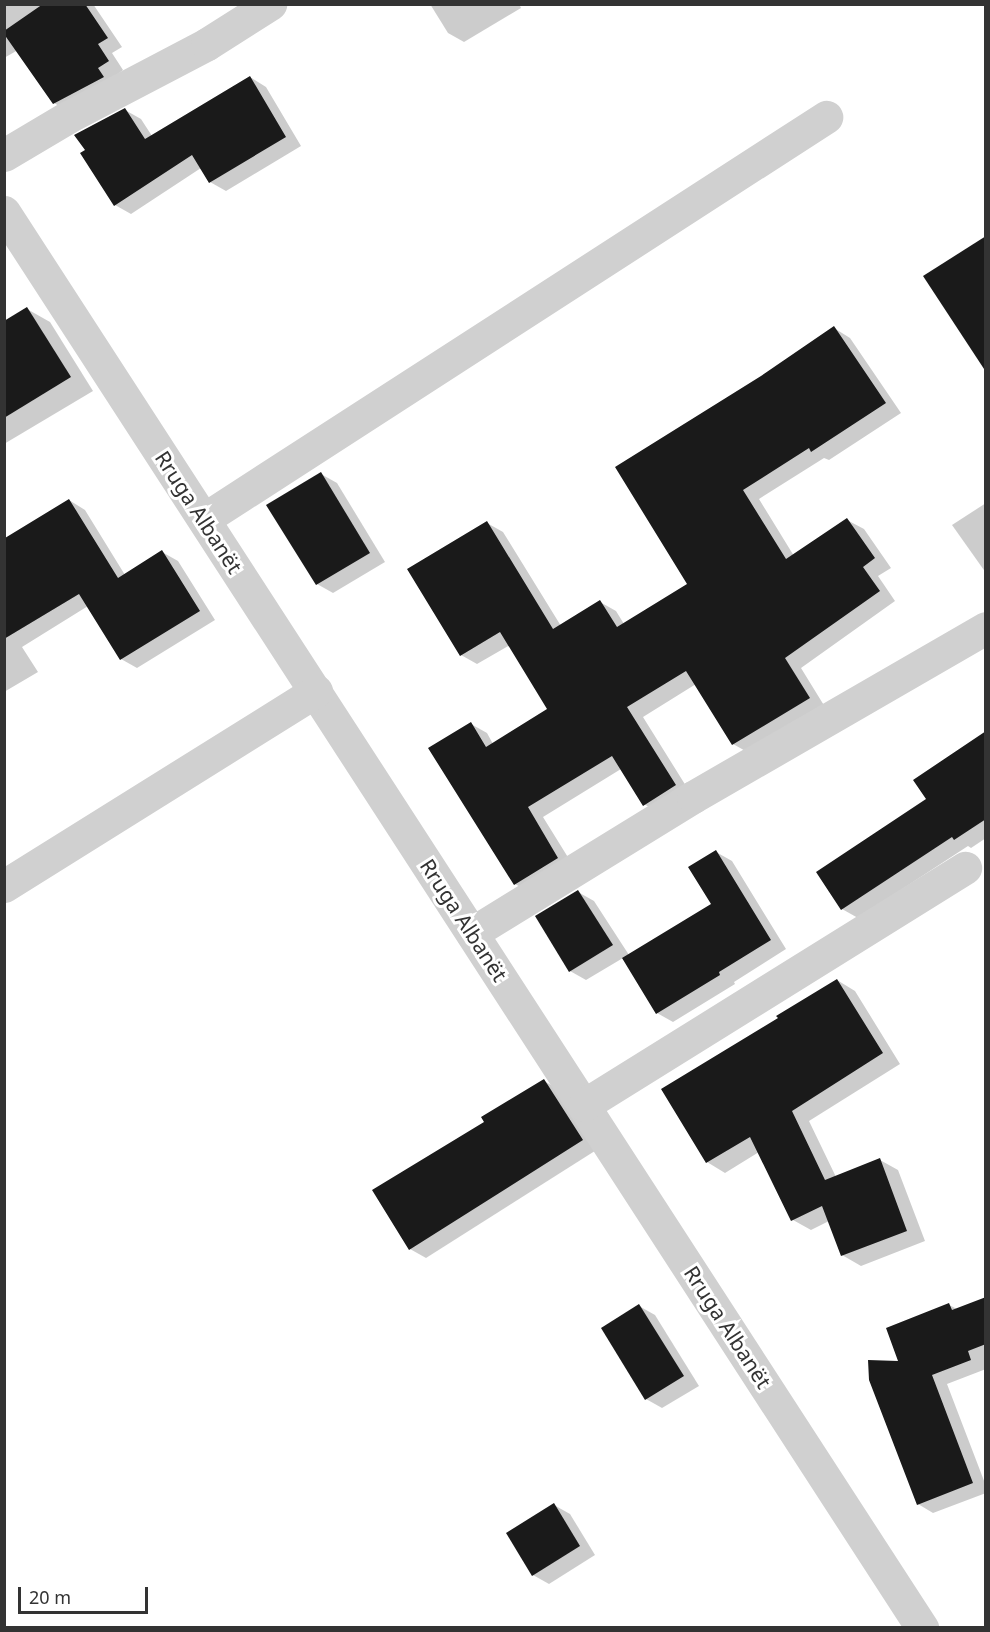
<!DOCTYPE html>
<meta charset="utf-8">
<style>
body{margin:0}
#map{position:relative;width:990px;height:1632px;overflow:hidden;background:#fff;font-family:"Noto Sans",sans-serif}
div>[style]{position:absolute}
.shadow>*{inset:0;background:#0003}
.building>*{inset:0;background:#1a1a1a}
.minor>*{height:33px;margin:-16.5px;padding:0 16.5px;transform-origin:16.5px;border-radius:16.5px;background:#d0d0d0}
span{translate:-50% -50%;white-space:nowrap;text-align:center;line-height:1.15;-webkit-text-stroke:6px #fff;paint-order:stroke}
.street-label{font-size:21px;color:#333}
.frame{position:absolute;inset:0;border:6px solid #333;pointer-events:none}
.scale{position:absolute;left:18px;top:1587px;width:130px;height:27px;box-sizing:border-box;border:3px solid #333;border-top:0;padding-left:8px;font-size:18px;line-height:21px;white-space:nowrap;color:#333;-webkit-text-stroke:4px #fff;paint-order:stroke}
</style>
<div id="map">
<div class="shadow">
<div style="clip-path:polygon(4px 4px,93px 4px,122px 47px,112px 53px,123px 70px,69px 112px,54px 103px,18px 50px,4px 58px)"></div>
<div style="clip-path:polygon(430px 4px,519px 4px,521px 8px,464px 42px,448px 33px)"></div>
<div style="clip-path:polygon(250px 77px,266px 87px,301px 146px,226px 191px,210px 182px,201px 168px,131px 214px,115px 205px,125px 110px,141px 119px,152px 136px)"></div>
<div style="clip-path:polygon(27px 309px,50px 322px,93px 391px,4px 444px,4px 323px)"></div>
<div style="clip-path:polygon(834px 328px,850px 338px,901px 413px,829px 460px,824px 458px,759px 499px,794px 556px,847px 520px,864px 529px,891px 568px,878px 576px,895px 601px,801px 668px,825px 707px,749px 753px,733px 744px,696px 684px,643px 717px,691px 794px,660px 814px,644px 804px,621px 769px,543px 817px,574px 867px,531px 893px,515px 884px,471px 724px,487px 733px,493px 744px,549px 710px,510px 645px,477px 664px,461px 655px,487px 523px,503px 532px,561px 626px,600px 602px,616px 611px,624px 624px,689px 584px,762px 377px)"></div>
<div style="clip-path:polygon(321px 474px,337px 483px,385px 562px,333px 593px,317px 584px)"></div>
<div style="clip-path:polygon(69px 500px,85px 510px,125px 575px,162px 552px,178px 561px,215px 620px,137px 668px,121px 659px,88px 606px,22px 647px,38px 672px,4px 692px,4px 578px,9px 575px,4px 567px,4px 540px)"></div>
<div style="clip-path:polygon(986px 503px,986px 573px,952px 525px)"></div>
<div style="clip-path:polygon(986px 733px,986px 838px,971px 848px,968px 846px,858px 918px,842px 909px,928px 799px)"></div>
<div style="clip-path:polygon(716px 852px,732px 861px,786px 949px,734px 982px,735px 984px,673px 1022px,657px 1013px,623px 958px,586px 980px,570px 971px,578px 892px,594px 901px,629px 955px,713px 904px)"></div>
<div style="clip-path:polygon(837px 980px,855px 991px,900px 1064px,809px 1121px,836px 1177px,880px 1160px,898px 1170px,925px 1241px,861px 1266px,842px 1255px,829px 1221px,811px 1230px,793px 1220px,759px 1152px,725px 1173px,707px 1162px,663px 1090px,780px 1019px)"></div>
<div style="clip-path:polygon(544px 1081px,560px 1090px,598px 1149px,426px 1258px,410px 1249px,486px 1122px)"></div>
<div style="clip-path:polygon(986px 1298px,986px 1369px,947px 1384px,986px 1486px,986px 1493px,933px 1513px,918px 1504px,901px 1362px,949px 1305px,957px 1309px)"></div>
<div style="clip-path:polygon(639px 1306px,655px 1315px,699px 1386px,662px 1408px,646px 1399px)"></div>
<div style="clip-path:polygon(554px 1505px,570px 1514px,595px 1555px,549px 1584px,533px 1575px)"></div>
</div>
<div class="building">
<div style="clip-path:polygon(43px 4px,85px 4px,108px 38px,98px 44px,109px 61px,98px 68px,104px 77px,53px 104px,4px 34px,4px 31px)"></div>
<div style="clip-path:polygon(250px 76px,286px 137px,209px 183px,192px 155px,114px 206px,80px 153px,85px 150px,74px 135px,125px 108px,145px 139px)"></div>
<div style="clip-path:polygon(986px 236px,986px 372px,923px 276px)"></div>
<div style="clip-path:polygon(27px 307px,71px 377px,4px 418px,4px 321px)"></div>
<div style="clip-path:polygon(834px 326px,886px 403px,811px 452px,809px 448px,743px 490px,786px 559px,847px 518px,875px 558px,863px 567px,880px 591px,785px 658px,810px 698px,732px 745px,686px 671px,627px 707px,676px 785px,643px 806px,612px 756px,528px 807px,558px 858px,514px 885px,428px 748px,471px 722px,486px 747px,547px 709px,500px 632px,460px 656px,407px 569px,487px 521px,553px 629px,600px 600px,617px 627px,687px 584px,615px 467px,761px 376px)"></div>
<div style="clip-path:polygon(321px 472px,370px 553px,316px 585px,266px 505px)"></div>
<div style="clip-path:polygon(69px 499px,118px 578px,162px 550px,200px 611px,120px 660px,79px 594px,4px 639px,5px 538px)"></div>
<div style="clip-path:polygon(986px 731px,986px 819px,954px 840px,952px 837px,841px 910px,816px 872px,926px 799px,913px 780px)"></div>
<div style="clip-path:polygon(716px 850px,771px 940px,719px 972px,720px 975px,656px 1014px,622px 958px,711px 904px,688px 867px)"></div>
<div style="clip-path:polygon(578px 890px,613px 945px,569px 972px,535px 916px)"></div>
<div style="clip-path:polygon(837px 979px,883px 1053px,792px 1111px,825px 1180px,880px 1158px,907px 1231px,841px 1256px,822px 1206px,791px 1221px,750px 1137px,706px 1163px,661px 1089px,778px 1018px,776px 1016px)"></div>
<div style="clip-path:polygon(544px 1079px,583px 1140px,409px 1250px,372px 1190px,484px 1122px,481px 1117px)"></div>
<div style="clip-path:polygon(986px 1297px,986px 1344px,968px 1351px,971px 1360px,932px 1375px,973px 1483px,917px 1505px,869px 1380px,868px 1360px,898px 1361px,886px 1328px,949px 1303px,952px 1310px)"></div>
<div style="clip-path:polygon(639px 1304px,684px 1376px,645px 1400px,601px 1328px)"></div>
<div style="clip-path:polygon(554px 1503px,580px 1546px,532px 1576px,506px 1533px)"></div>
</div>
<div class="minor">
<div style="left:4px;top:155px;width:74px;rotate:-30.7deg"></div>
<div style="left:68px;top:117px;width:157px;rotate:-27.7deg"></div>
<div style="left:207px;top:44px;width:75px;rotate:-32.4deg"></div>
<div style="left:4px;top:212px;width:1688px;rotate:57.04deg"></div>
<div style="left:204px;top:519px;width:741px;rotate:-32.87deg"></div>
<div style="left:4px;top:886px;width:368px;rotate:-32deg"></div>
<div style="left:472px;top:933px;width:259px;rotate:-31.6deg"></div>
<div style="left:693px;top:797px;width:338px;rotate:-30deg"></div>
<div style="left:584px;top:1105px;width:449px;rotate:-31.9deg"></div>
</div>
<div class="street-label">
<span style="left:199px;top:512px;rotate:57deg">Rruga Albanët</span>
<span style="left:464px;top:920px;rotate:57deg">Rruga Albanët</span>
<span style="left:728px;top:1327px;rotate:57deg">Rruga Albanët</span>
</div>
<div class="frame"></div>
<div class="scale">20 m</div>
</div>
